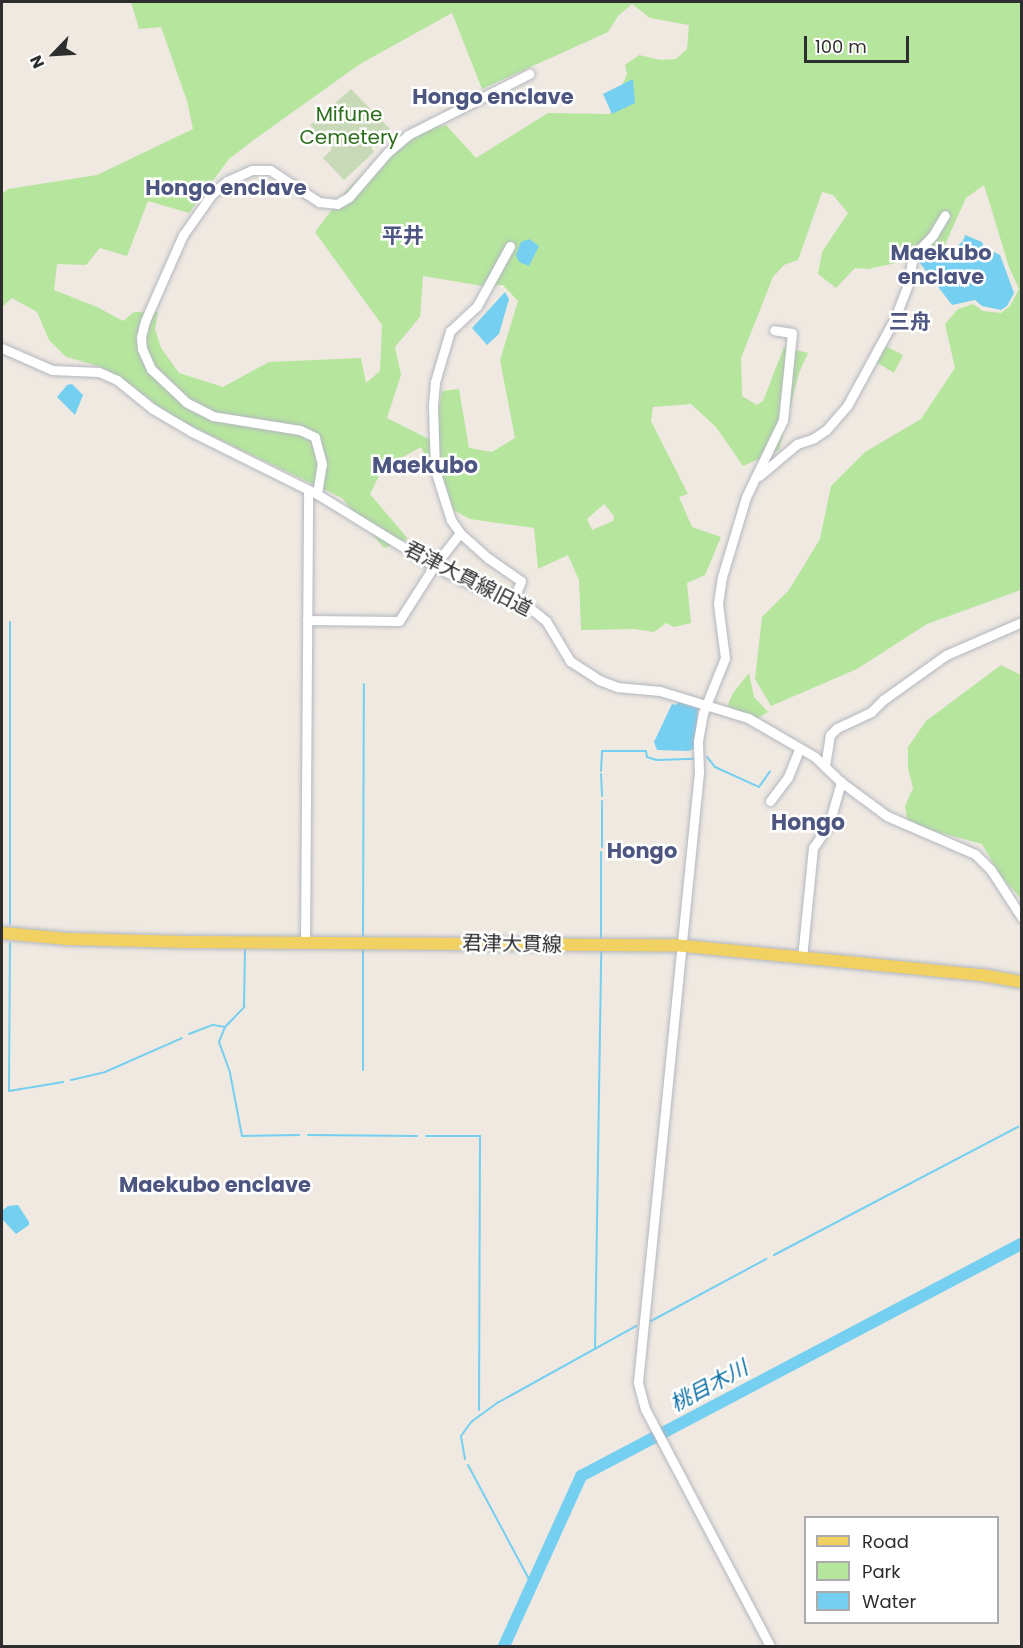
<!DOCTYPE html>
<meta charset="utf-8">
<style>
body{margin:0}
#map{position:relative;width:1023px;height:1648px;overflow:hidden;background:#efe9e1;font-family:Poppins,"Noto Sans JP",sans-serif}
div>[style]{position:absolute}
.green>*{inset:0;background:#b6e59e}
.cemetery>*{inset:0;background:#c8d9b8}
.water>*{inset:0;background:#75cff0}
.stream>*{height:2px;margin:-1px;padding:0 1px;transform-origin:1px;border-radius:1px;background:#75cff0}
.river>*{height:12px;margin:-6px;padding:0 6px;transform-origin:6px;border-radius:6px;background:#75cff0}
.roads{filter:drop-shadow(0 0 2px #b4b7c1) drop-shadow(0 0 2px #b4b7c1)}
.minor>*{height:9px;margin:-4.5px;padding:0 4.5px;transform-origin:4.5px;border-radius:4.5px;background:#fff}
.major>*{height:12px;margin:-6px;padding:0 6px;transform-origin:6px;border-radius:6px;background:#f2d163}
span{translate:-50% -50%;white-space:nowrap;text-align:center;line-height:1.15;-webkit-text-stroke:5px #fff;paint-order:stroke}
.park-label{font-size:20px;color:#2c6e1b}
.street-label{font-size:20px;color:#2e2e2e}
.neighbourhood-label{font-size:21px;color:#4d5680;font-weight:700}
.water-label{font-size:21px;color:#0d6fa3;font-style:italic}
.quarter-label{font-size:22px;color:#4d5680;font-weight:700}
.frame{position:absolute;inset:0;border:3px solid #2e2e2e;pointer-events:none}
.legend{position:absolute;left:804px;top:1516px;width:195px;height:108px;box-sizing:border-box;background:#fff;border:2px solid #ababab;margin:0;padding:8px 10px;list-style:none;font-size:18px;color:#2e2e2e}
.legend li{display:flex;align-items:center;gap:12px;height:30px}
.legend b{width:30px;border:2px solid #ababab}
.north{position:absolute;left:24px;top:24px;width:60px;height:60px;-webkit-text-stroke:4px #fff;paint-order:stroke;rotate:245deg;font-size:16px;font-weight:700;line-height:24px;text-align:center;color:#2e2e2e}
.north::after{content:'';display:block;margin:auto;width:21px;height:27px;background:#2e2e2e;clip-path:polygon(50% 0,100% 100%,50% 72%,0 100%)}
.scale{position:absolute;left:804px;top:36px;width:105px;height:27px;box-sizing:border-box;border:3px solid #2e2e2e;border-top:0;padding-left:8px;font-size:18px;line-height:21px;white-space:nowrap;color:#2e2e2e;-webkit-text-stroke:4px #fff;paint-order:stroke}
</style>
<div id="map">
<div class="green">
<div style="clip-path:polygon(evenodd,131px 2px,1021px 2px,1021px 590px,927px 624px,857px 669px,771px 706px,755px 679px,762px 617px,789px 590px,820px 539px,831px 486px,865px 452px,921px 419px,955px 368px,945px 324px,958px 309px,973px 304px,983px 311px,1001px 313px,1010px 306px,1019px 289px,1009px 267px,984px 185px,966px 198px,943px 249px,921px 252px,896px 263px,868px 269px,855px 268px,836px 288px,818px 274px,822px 252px,848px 213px,833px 195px,822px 192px,798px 260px,784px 265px,773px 277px,741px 358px,742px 396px,757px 405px,763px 401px,784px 347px,808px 353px,799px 373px,779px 450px,743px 466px,716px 427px,691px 404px,653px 407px,651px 421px,688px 494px,679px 497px,692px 527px,721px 537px,705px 575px,687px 583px,691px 623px,674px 627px,666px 623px,654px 632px,634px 629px,581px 630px,579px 580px,568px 555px,538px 569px,534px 528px,470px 519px,453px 510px,421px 447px,383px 468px,370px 494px,408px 539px,384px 548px,342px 498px,174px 418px,136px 389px,101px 367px,66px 357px,49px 340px,37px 312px,12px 298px,2px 307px,2px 194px,8px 189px,97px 175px,193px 129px,187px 101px,161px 27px,139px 29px,131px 2px,632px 4px,650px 18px,689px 25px,687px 49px,676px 59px,661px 60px,639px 55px,625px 65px,627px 74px,610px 114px,548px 113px,476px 158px,446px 125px,403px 133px,346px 191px,315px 232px,382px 325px,380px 371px,366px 383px,361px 358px,269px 362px,223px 387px,179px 373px,161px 348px,155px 329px,158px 312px,134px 312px,123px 321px,97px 307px,54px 290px,57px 264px,86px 265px,100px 248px,127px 256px,148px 201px,189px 213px,229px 159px,255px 139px,360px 64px,452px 13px,482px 89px,608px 32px,618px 16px,632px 4px,131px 2px,423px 276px,483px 286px,503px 285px,518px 301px,500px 360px,515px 438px,492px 452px,469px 448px,459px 389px,442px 391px,433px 441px,387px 418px,401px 375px,395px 347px,420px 317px,423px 276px,131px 2px,604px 504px,614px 516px,613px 521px,592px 530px,587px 519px,604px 504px)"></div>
<div style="clip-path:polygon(885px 346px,903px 355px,894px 373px,876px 362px)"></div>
<div style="clip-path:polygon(1001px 665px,1021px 675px,1021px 899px,1000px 875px,982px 844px,908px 824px,905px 806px,913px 788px,908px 768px,908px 747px,926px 721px)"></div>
<div style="clip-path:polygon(749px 673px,754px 697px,768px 712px,756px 719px,729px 707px,728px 704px,733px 693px)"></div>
</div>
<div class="cemetery">
<div style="clip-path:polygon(351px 89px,390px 129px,371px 148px,374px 152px,344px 180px,323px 158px,332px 149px,310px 125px)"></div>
</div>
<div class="water">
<div style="clip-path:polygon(633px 79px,635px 103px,612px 114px,603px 94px)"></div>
<div style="clip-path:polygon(965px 235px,982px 242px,984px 247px,1000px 255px,1014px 293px,1007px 306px,1001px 310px,982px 306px,975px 300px,952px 305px,916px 258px,927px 254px,944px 255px,950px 253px,963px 241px)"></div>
<div style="clip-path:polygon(529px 239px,539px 246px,529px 266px,519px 262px,516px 255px,521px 242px)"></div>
<div style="clip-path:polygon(505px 292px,509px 299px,499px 334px,487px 345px,472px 328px)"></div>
<div style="clip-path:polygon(72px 384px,83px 395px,75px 415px,57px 397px,67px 385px)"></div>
<div style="clip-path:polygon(678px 702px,698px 708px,694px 749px,688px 751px,657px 750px,654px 742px,672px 704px,676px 705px)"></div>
<div style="clip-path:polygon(18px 1205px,29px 1222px,29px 1225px,16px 1234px,3px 1220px,2px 1211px,8px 1206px)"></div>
</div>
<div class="stream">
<div style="left:707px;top:757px;width:13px;rotate:51deg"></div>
<div style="left:715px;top:767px;width:48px;rotate:24.4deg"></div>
<div style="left:759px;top:787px;width:19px;rotate:-55deg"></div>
<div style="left:601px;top:771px;width:20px;rotate:-87deg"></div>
<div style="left:602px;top:751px;width:44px"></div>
<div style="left:646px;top:751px;width:6px;rotate:81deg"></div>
<div style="left:647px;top:757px;width:10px;rotate:17deg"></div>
<div style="left:657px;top:760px;width:37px;rotate:-2deg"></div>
<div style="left:601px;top:774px;width:22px;rotate:87deg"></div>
<div style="left:602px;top:801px;width:46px;rotate:90deg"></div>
<div style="left:10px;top:924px;width:302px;rotate:-90deg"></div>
<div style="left:363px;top:936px;width:252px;rotate:-89.8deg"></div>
<div style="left:601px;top:938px;width:86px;rotate:-90deg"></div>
<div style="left:10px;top:943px;width:148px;rotate:90.4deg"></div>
<div style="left:9px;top:1091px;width:55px;rotate:-9.5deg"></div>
<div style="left:225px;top:1027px;width:28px;rotate:-46deg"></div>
<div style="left:244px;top:1007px;width:59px;rotate:-89deg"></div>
<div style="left:189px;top:1034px;width:26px;rotate:-21deg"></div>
<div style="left:213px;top:1025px;width:12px;rotate:9deg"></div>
<div style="left:225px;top:1027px;width:16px;rotate:112deg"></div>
<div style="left:219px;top:1042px;width:33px;rotate:70deg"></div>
<div style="left:230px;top:1073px;width:64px;rotate:79.2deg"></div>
<div style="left:242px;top:1136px;width:57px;rotate:-1deg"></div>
<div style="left:363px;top:1070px;width:122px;rotate:-90deg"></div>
<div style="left:71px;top:1080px;width:35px;rotate:-13deg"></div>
<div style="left:105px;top:1072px;width:84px;rotate:-23.8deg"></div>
<div style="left:308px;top:1135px;width:109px;rotate:0.5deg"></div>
<div style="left:426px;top:1136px;width:54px"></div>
<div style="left:480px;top:1136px;width:274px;rotate:90.2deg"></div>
<div style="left:774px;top:1255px;width:276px;rotate:-27.7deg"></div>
<div style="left:651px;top:1321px;width:131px;rotate:-28.3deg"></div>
<div style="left:595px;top:1349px;width:399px;rotate:-89.1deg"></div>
<div style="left:465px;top:1459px;width:23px;rotate:-100deg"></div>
<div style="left:461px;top:1436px;width:17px;rotate:-54deg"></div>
<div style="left:471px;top:1422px;width:34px;rotate:-36deg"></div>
<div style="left:499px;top:1402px;width:157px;rotate:-29deg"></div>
<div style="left:468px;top:1465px;width:134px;rotate:61.9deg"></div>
</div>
<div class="river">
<div style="left:504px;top:1646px;width:187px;rotate:-65.6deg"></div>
<div style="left:581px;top:1476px;width:499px;rotate:-27.8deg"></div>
</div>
<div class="roads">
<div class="minor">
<div style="left:510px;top:246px;width:68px;rotate:118.8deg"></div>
<div style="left:477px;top:306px;width:37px;rotate:137deg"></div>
<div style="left:450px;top:331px;width:53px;rotate:106.4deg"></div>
<div style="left:435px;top:382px;width:24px;rotate:95deg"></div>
<div style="left:433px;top:406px;width:64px;rotate:88.2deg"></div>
<div style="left:435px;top:470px;width:52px;rotate:72.3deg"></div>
<div style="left:451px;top:520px;width:16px;rotate:55deg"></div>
<div style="left:460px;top:533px;width:38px;rotate:42deg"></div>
<div style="left:488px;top:558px;width:40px;rotate:34.9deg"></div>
<div style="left:521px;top:581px;width:22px;rotate:112deg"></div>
<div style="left:2px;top:348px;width:55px;rotate:23.7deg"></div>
<div style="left:52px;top:370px;width:47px;rotate:2.4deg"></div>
<div style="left:99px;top:372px;width:20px;rotate:24deg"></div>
<div style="left:117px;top:380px;width:46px;rotate:38.9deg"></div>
<div style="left:153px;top:409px;width:45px;rotate:30.5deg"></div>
<div style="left:192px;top:432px;width:140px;rotate:26.4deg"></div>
<div style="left:317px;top:494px;width:137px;rotate:31.6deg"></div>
<div style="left:434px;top:566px;width:55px;rotate:26.1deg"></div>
<div style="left:483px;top:590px;width:50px;rotate:21deg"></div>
<div style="left:530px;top:608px;width:21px;rotate:39deg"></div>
<div style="left:546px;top:621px;width:47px;rotate:59deg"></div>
<div style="left:570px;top:661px;width:35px;rotate:33deg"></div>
<div style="left:599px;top:680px;width:19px;rotate:21deg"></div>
<div style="left:617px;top:687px;width:43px;rotate:5.3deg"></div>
<div style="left:660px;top:691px;width:92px;rotate:17.1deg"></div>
<div style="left:748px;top:718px;width:78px;rotate:30.2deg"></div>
<div style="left:815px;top:757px;width:36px;rotate:44deg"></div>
<div style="left:841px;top:782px;width:57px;rotate:36.5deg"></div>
<div style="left:887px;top:816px;width:96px;rotate:23.4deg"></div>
<div style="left:975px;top:854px;width:23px;rotate:45deg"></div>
<div style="left:991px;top:870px;width:57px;rotate:57.1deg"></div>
<div style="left:759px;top:476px;width:50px;rotate:-40.1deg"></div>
<div style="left:797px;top:444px;width:18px;rotate:-19deg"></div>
<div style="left:814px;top:438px;width:14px;rotate:-34deg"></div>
<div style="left:826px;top:430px;width:32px;rotate:-49deg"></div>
<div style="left:847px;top:406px;width:100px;rotate:-61.4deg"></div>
<div style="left:895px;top:318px;width:36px;rotate:-69deg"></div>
<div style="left:908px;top:284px;width:28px;rotate:-80deg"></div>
<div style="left:913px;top:256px;width:29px;rotate:-46deg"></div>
<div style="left:933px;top:235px;width:23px;rotate:-59deg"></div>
<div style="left:317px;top:494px;width:30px;rotate:-81deg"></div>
<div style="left:322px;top:464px;width:28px;rotate:-105deg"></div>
<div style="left:315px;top:437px;width:17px;rotate:-155deg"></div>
<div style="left:300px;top:430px;width:88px;rotate:-170.9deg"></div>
<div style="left:213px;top:416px;width:30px;rotate:-153deg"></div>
<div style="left:186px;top:402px;width:48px;rotate:-136.7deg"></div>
<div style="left:151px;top:369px;width:22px;rotate:-114deg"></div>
<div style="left:142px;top:349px;width:12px;rotate:-95deg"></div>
<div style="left:141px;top:337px;width:16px;rotate:-76deg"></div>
<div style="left:145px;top:321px;width:94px;rotate:-66.2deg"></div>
<div style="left:183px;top:235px;width:50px;rotate:-54.7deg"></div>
<div style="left:212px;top:194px;width:20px;rotate:-41deg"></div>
<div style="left:227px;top:181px;width:27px;rotate:-24deg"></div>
<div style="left:252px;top:170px;width:18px"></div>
<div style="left:270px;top:170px;width:59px;rotate:33.1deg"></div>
<div style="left:319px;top:202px;width:18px;rotate:6deg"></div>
<div style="left:337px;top:204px;width:14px;rotate:-30deg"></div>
<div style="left:349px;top:197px;width:60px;rotate:-49.1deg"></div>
<div style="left:388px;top:152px;width:26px;rotate:-40deg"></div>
<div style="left:408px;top:135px;width:136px;rotate:-26.8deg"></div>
<div style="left:307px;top:620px;width:92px;rotate:0.6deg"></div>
<div style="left:399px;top:621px;width:65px;rotate:-57.5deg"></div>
<div style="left:434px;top:566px;width:42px;rotate:-51.8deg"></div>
<div style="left:825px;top:766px;width:31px;rotate:-81deg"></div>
<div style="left:830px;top:735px;width:10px;rotate:-45deg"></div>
<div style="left:837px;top:728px;width:38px;rotate:-25deg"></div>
<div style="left:871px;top:712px;width:17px;rotate:-45deg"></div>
<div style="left:883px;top:700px;width:77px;rotate:-35.5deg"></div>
<div style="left:946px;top:655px;width:83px;rotate:-23.5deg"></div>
<div style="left:770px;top:801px;width:30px;rotate:-53deg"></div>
<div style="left:788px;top:777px;width:31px;rotate:-68deg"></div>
<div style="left:305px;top:942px;width:452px;rotate:-89.6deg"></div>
<div style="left:802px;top:958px;width:111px;rotate:-84.3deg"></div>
<div style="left:813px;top:848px;width:29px;rotate:-56deg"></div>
<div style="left:829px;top:824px;width:44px;rotate:-74.1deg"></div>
<div style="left:770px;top:1646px;width:268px;rotate:-117.8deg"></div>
<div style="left:645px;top:1409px;width:28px;rotate:-105deg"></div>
<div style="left:638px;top:1382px;width:613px;rotate:-84.29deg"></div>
<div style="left:699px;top:772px;width:31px;rotate:-92deg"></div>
<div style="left:698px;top:741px;width:28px;rotate:-80deg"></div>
<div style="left:703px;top:713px;width:59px;rotate:-68.2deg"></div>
<div style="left:725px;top:658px;width:54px;rotate:-97.4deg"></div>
<div style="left:718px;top:604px;width:27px;rotate:-82deg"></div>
<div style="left:722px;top:577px;width:84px;rotate:-73.3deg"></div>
<div style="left:746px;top:497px;width:85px;rotate:-64.3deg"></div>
<div style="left:783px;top:420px;width:87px;rotate:-84.1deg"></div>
<div style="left:792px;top:333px;width:18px;rotate:-171deg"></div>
</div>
<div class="major">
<div style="left:2px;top:933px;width:66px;rotate:5.2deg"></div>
<div style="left:68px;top:939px;width:118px;rotate:1.5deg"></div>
<div style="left:186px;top:942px;width:488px;rotate:0.4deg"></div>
<div style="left:674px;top:945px;width:309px;rotate:5.6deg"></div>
<div style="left:982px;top:975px;width:41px;rotate:9.9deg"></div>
</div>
</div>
<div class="park-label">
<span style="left:349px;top:126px">Mifune<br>Cemetery</span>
</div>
<div class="street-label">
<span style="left:468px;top:579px;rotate:27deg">君津大貫線旧道</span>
<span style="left:512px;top:944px;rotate:1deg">君津大貫線</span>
</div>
<div class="neighbourhood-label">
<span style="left:493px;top:97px">Hongo enclave</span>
<span style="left:226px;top:188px">Hongo enclave</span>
<span style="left:403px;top:236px">平井</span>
<span style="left:941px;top:265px">Maekubo<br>enclave</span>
<span style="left:910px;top:322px">三舟</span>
<span style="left:642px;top:851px">Hongo</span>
<span style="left:215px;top:1185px">Maekubo enclave</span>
</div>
<div class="water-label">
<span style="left:709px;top:1386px;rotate:-28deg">桃目木川</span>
</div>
<div class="quarter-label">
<span style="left:425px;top:466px">Maekubo</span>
<span style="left:808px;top:823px">Hongo</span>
</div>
<div class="frame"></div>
<ul class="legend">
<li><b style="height:8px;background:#f2d163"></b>Road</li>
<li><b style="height:16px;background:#b6e59e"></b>Park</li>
<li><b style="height:16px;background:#75cff0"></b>Water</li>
</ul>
<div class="north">N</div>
<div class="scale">100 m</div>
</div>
